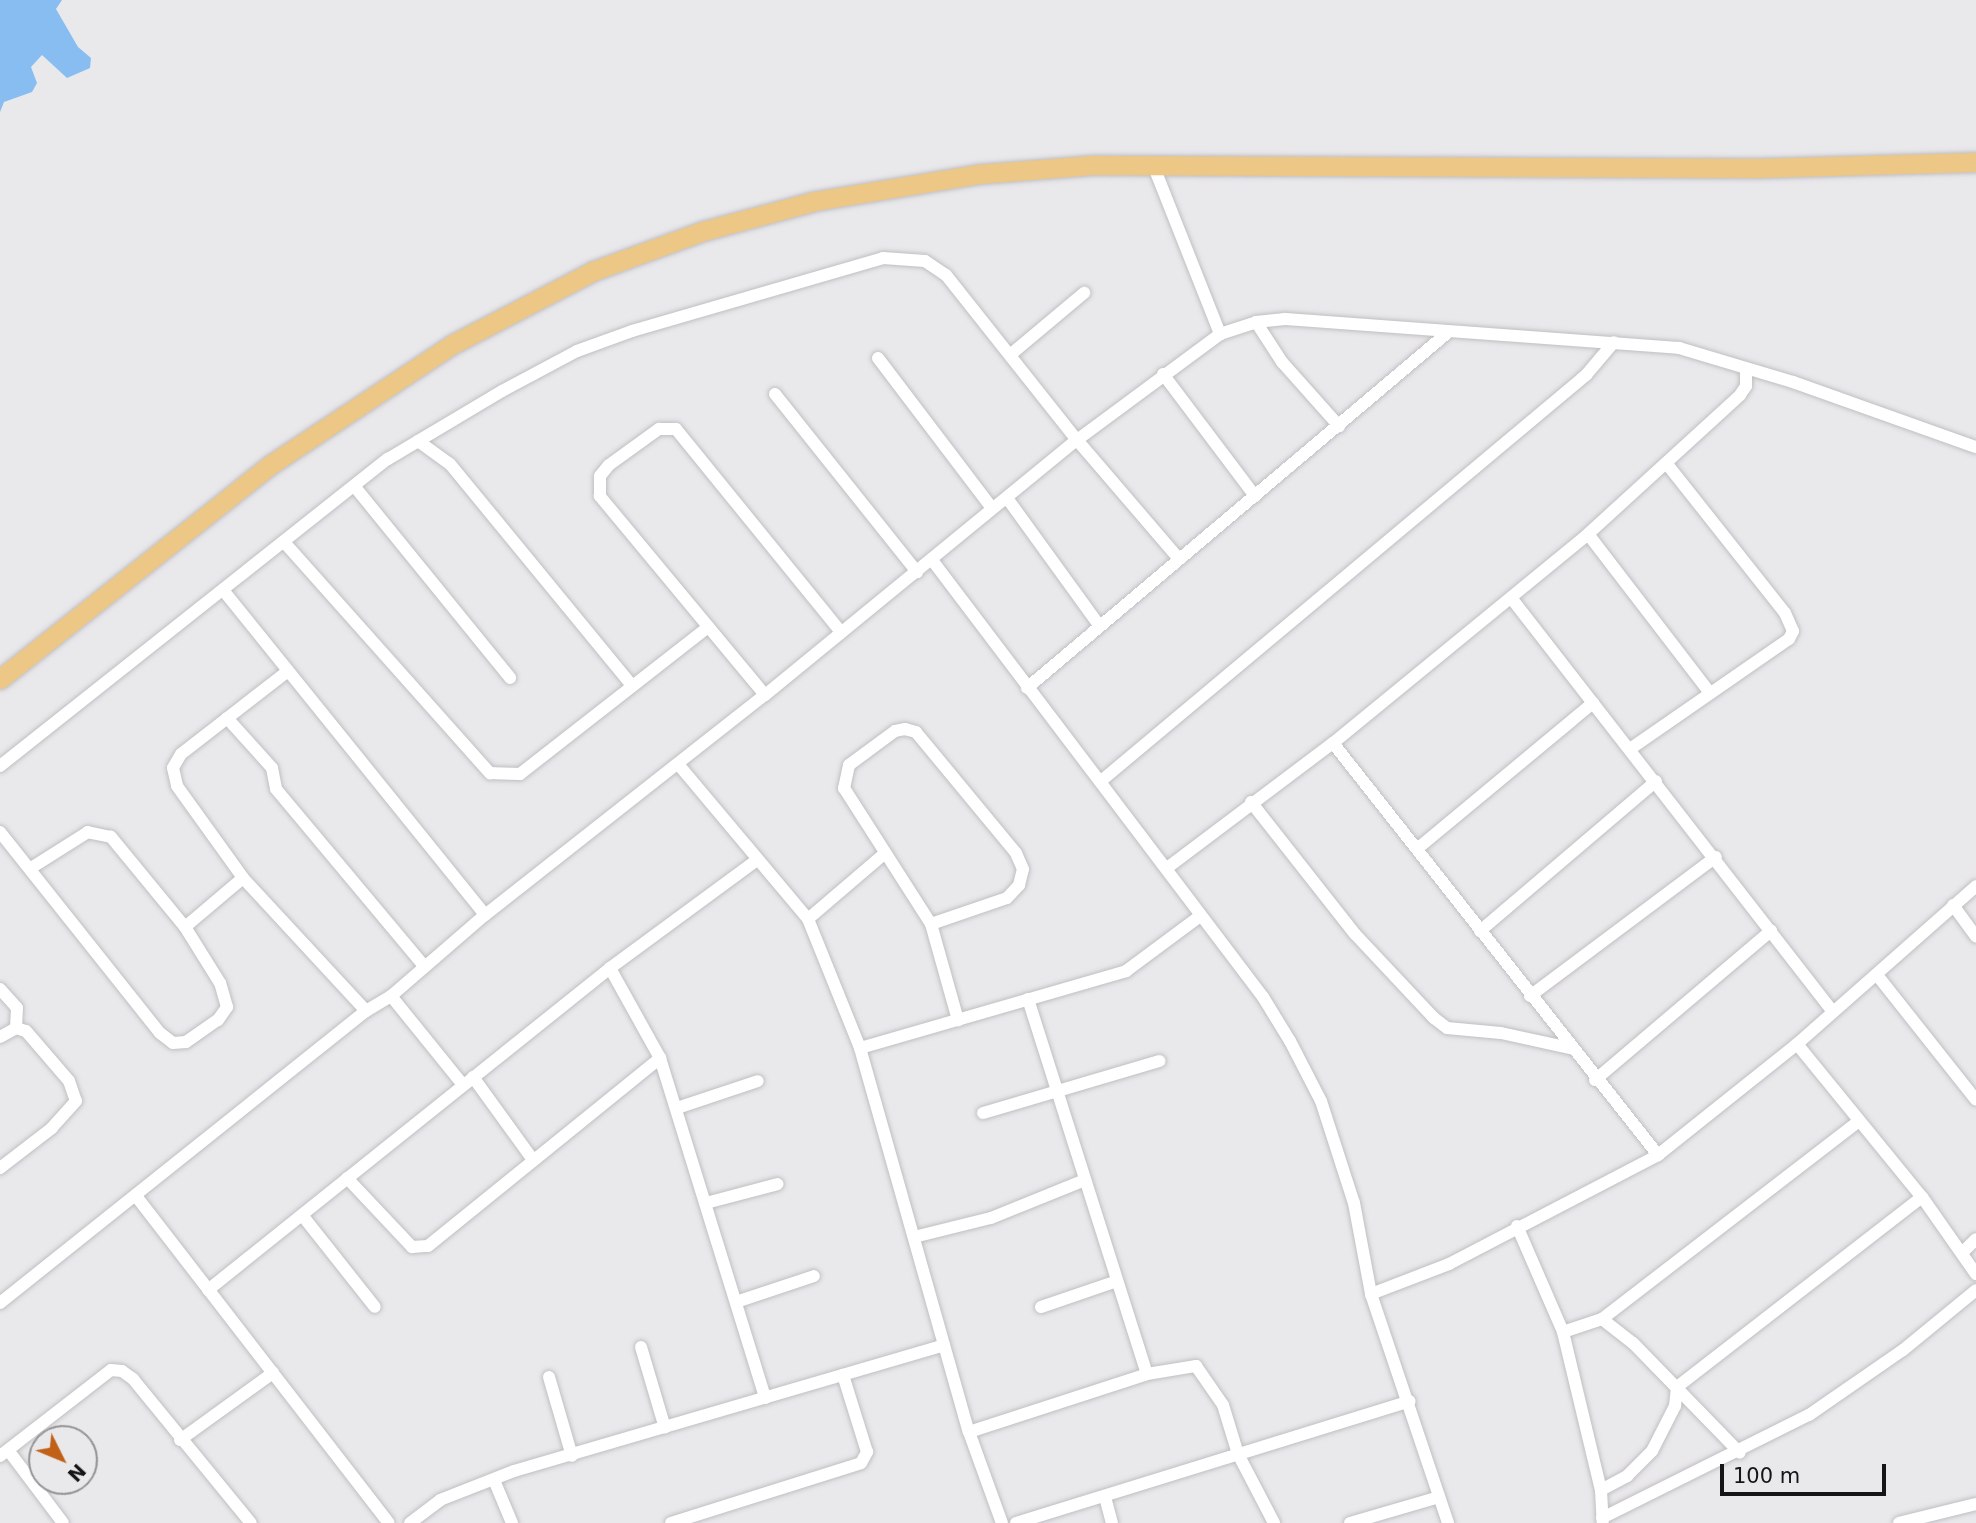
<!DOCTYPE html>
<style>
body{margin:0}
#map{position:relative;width:1976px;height:1523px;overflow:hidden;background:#e9e8eb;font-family:"DejaVu Sans",sans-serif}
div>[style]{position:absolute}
.water>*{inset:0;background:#88bdf2}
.roads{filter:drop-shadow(0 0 2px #c0bfc2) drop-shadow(0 0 2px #c0bfc2)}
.minor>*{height:12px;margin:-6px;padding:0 6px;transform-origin:6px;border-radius:6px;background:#fff}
.primary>*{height:19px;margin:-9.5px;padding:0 9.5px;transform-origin:9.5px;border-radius:9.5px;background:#edc786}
span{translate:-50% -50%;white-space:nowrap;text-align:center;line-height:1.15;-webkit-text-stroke:6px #e9e8eb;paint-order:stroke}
.north{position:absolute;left:28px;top:1425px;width:70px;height:70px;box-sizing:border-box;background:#e9e8eb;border:2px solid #949496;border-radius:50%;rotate:133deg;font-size:19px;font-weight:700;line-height:28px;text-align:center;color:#151516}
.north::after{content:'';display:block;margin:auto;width:24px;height:32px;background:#c06117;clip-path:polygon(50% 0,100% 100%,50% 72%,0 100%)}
.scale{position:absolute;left:1720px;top:1464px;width:166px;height:32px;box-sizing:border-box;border:4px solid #151516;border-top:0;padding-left:9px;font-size:21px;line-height:24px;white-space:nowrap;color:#151516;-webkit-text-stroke:5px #e9e8eb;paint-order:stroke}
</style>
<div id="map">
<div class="water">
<div style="clip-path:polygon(0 0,62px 0,56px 9px,78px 47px,91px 58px,90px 68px,67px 78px,42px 55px,31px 67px,37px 83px,32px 92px,4px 102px,0 112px)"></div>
</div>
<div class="roads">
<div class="minor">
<div style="left:1154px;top:167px;width:180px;rotate:68.4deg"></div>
<div style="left:1256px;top:322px;width:48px;rotate:57deg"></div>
<div style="left:1282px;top:362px;width:86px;rotate:48.3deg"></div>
<div style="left:1010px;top:355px;width:97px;rotate:-40deg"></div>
<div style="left:878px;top:358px;width:188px;rotate:52.8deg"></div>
<div style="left:1163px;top:374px;width:153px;rotate:53deg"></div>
<div style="left:775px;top:394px;width:228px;rotate:51.4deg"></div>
<div style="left:418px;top:441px;width:39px;rotate:36deg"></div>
<div style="left:450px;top:464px;width:285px;rotate:50.6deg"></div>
<div style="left:355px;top:487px;width:246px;rotate:50.9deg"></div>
<div style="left:1007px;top:498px;width:157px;rotate:54.1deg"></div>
<div style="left:1588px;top:534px;width:200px;rotate:52.5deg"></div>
<div style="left:284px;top:542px;width:310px;rotate:48.3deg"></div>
<div style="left:490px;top:773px;width:30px;rotate:2deg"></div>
<div style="left:520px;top:774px;width:239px;rotate:-38deg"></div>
<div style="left:932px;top:560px;width:548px;rotate:52.86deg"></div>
<div style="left:1263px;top:997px;width:52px;rotate:58.5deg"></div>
<div style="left:1290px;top:1041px;width:68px;rotate:62.7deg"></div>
<div style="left:1321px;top:1101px;width:107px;rotate:72.1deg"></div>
<div style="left:1354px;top:1203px;width:93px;rotate:79.4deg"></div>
<div style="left:1371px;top:1294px;width:242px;rotate:71.4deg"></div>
<div style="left:223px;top:590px;width:417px;rotate:51.1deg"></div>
<div style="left:1512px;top:599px;width:523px;rotate:52.14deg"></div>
<div style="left:288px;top:671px;width:135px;rotate:142.2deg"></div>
<div style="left:181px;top:754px;width:16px;rotate:120deg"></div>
<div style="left:173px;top:768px;width:18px;rotate:77deg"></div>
<div style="left:177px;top:786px;width:113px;rotate:54.3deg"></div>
<div style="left:243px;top:878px;width:181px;rotate:47.2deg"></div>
<div style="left:1027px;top:688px;width:549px;rotate:-40.19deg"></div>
<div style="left:765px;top:695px;width:259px;rotate:-129.7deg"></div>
<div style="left:600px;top:496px;width:20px;rotate:-90deg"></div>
<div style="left:600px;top:476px;width:14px;rotate:-51deg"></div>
<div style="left:609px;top:465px;width:62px;rotate:-35.8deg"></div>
<div style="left:659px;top:429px;width:17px"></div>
<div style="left:676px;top:429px;width:262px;rotate:50.9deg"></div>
<div style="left:227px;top:718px;width:67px;rotate:48deg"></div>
<div style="left:272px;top:768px;width:21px;rotate:79deg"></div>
<div style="left:276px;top:789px;width:229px;rotate:50.1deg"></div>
<div style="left:1333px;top:743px;width:525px;rotate:51.73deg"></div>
<div style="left:1630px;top:749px;width:193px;rotate:-34.7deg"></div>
<div style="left:1789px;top:639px;width:9px;rotate:-63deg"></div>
<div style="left:1793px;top:631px;width:20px;rotate:-114deg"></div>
<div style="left:1785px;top:613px;width:191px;rotate:-128.4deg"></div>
<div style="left:678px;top:764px;width:202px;rotate:50deg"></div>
<div style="left:808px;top:919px;width:139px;rotate:68deg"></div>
<div style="left:860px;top:1048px;width:399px;rotate:74.2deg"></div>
<div style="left:969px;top:1432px;width:97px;rotate:70.1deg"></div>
<div style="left:0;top:766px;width:495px;rotate:-38.4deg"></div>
<div style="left:388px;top:459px;width:133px;rotate:-30.8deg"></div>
<div style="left:502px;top:391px;width:85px;rotate:-28.1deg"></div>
<div style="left:577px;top:351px;width:59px;rotate:-20deg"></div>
<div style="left:632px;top:331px;width:261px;rotate:-16.2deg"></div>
<div style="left:883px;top:258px;width:42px;rotate:4.1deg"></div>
<div style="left:925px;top:261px;width:25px;rotate:34deg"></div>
<div style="left:946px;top:275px;width:211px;rotate:51.6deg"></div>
<div style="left:1077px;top:440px;width:157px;rotate:49.4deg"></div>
<div style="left:1101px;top:781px;width:633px;rotate:-39.93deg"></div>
<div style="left:1586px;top:375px;width:43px;rotate:-49.7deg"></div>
<div style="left:1251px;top:802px;width:168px;rotate:51.8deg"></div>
<div style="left:1355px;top:934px;width:115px;rotate:46.8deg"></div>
<div style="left:1434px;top:1018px;width:16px;rotate:38deg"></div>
<div style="left:1447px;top:1028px;width:54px;rotate:5.3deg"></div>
<div style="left:1501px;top:1033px;width:71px;rotate:12.3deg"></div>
<div style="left:0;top:832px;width:257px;rotate:51.5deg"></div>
<div style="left:160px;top:1033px;width:16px;rotate:38deg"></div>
<div style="left:173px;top:1043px;width:13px;rotate:-4deg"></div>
<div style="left:186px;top:1042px;width:39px;rotate:-35deg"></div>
<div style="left:218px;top:1020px;width:16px;rotate:-55deg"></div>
<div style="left:227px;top:1007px;width:25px;rotate:-106deg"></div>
<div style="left:220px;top:983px;width:66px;rotate:-122deg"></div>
<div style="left:185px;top:927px;width:117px;rotate:-129.4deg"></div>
<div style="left:111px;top:837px;width:24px;rotate:-168deg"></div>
<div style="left:88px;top:832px;width:67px;rotate:147.7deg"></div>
<div style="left:1417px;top:849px;width:229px;rotate:-39.7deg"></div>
<div style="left:1167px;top:868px;width:208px;rotate:-37deg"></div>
<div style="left:1333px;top:743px;width:330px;rotate:-39.3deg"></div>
<div style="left:1588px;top:534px;width:206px;rotate:-42.4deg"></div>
<div style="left:1740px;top:395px;width:11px;rotate:-56deg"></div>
<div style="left:1746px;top:386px;width:17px;rotate:-90deg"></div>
<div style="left:1953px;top:905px;width:39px;rotate:54deg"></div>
<div style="left:808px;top:919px;width:100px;rotate:-40.5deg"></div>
<div style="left:931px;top:924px;width:80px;rotate:-18.9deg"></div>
<div style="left:1007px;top:898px;width:18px;rotate:-47deg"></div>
<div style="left:1019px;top:885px;width:16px;rotate:-76deg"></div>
<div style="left:1023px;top:869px;width:17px;rotate:-114deg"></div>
<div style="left:1016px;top:853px;width:157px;rotate:-129.6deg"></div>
<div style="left:916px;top:732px;width:11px;rotate:-165deg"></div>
<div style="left:905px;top:729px;width:10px;rotate:169deg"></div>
<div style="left:895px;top:731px;width:57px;rotate:143.5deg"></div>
<div style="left:849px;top:765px;width:24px;rotate:102deg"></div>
<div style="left:844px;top:788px;width:161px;rotate:57.4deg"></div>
<div style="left:931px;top:924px;width:100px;rotate:74.3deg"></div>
<div style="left:185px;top:927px;width:76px;rotate:-40.2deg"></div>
<div style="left:1480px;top:931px;width:231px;rotate:-40.4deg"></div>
<div style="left:1877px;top:975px;width:159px;rotate:51.6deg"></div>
<div style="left:0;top:989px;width:25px;rotate:48deg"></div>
<div style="left:17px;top:1008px;width:20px;rotate:93deg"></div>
<div style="left:391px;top:996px;width:114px;rotate:51deg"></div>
<div style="left:1530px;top:996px;width:232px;rotate:-36.8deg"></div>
<div style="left:1028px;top:999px;width:393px;rotate:72.4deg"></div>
<div style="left:0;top:1037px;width:18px;rotate:-29deg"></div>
<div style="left:16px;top:1028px;width:10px;rotate:17deg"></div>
<div style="left:26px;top:1031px;width:66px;rotate:49.3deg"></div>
<div style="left:69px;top:1081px;width:21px;rotate:71deg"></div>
<div style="left:76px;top:1101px;width:36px;rotate:132deg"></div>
<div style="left:52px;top:1128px;width:66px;rotate:142.4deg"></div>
<div style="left:1797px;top:1044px;width:198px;rotate:50.8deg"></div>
<div style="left:1922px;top:1197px;width:94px;rotate:55deg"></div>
<div style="left:860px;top:1048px;width:277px;rotate:-16.1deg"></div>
<div style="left:1126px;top:971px;width:92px;rotate:-36.6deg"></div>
<div style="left:660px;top:1058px;width:356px;rotate:72.8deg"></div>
<div style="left:473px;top:1077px;width:102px;rotate:54.1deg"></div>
<div style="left:1595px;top:1080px;width:231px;rotate:-40.3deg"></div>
<div style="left:677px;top:1108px;width:85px;rotate:-18.4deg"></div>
<div style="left:983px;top:1113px;width:184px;rotate:-16.4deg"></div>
<div style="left:347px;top:1178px;width:95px;rotate:46.7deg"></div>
<div style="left:412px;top:1247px;width:16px;rotate:-4deg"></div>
<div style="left:428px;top:1246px;width:299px;rotate:-39deg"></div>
<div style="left:660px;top:1058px;width:103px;rotate:-119.1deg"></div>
<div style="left:136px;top:1196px;width:413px;rotate:52.3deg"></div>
<div style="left:706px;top:1203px;width:74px;rotate:-14.8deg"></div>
<div style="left:302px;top:1215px;width:117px;rotate:51.6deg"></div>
<div style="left:1517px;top:1226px;width:116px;rotate:66.5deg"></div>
<div style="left:1563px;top:1332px;width:163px;rotate:76.5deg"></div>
<div style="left:1601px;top:1490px;width:33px;rotate:87deg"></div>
<div style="left:914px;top:1237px;width:79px;rotate:-13.9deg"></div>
<div style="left:991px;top:1218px;width:101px;rotate:-22deg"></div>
<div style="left:1963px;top:1252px;width:18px;rotate:-45deg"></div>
<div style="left:208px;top:1290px;width:515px;rotate:-38.69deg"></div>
<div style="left:610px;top:968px;width:182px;rotate:-36.3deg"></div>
<div style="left:1371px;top:1294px;width:84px;rotate:-21deg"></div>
<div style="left:1449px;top:1264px;width:236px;rotate:-27.5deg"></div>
<div style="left:1658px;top:1155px;width:178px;rotate:-38.6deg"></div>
<div style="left:1797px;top:1044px;width:239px;rotate:-41.4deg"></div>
<div style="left:736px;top:1302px;width:82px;rotate:-18.4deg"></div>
<div style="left:0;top:1303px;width:468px;rotate:-38.6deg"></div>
<div style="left:366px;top:1011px;width:29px;rotate:-31deg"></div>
<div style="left:391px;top:996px;width:124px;rotate:-40.8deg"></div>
<div style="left:485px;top:915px;width:356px;rotate:-38.2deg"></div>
<div style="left:765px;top:695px;width:403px;rotate:-39.3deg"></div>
<div style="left:1077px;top:440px;width:178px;rotate:-36.5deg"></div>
<div style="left:1220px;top:334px;width:38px;rotate:-18deg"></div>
<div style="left:1256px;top:322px;width:29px;rotate:-6deg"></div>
<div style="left:1285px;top:319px;width:395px;rotate:4.2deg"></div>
<div style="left:1679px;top:348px;width:119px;rotate:16.6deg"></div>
<div style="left:1793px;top:382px;width:194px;rotate:19.6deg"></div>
<div style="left:1041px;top:1307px;width:80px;rotate:-18.9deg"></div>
<div style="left:1602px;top:1319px;width:39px;rotate:38deg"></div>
<div style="left:1633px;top:1343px;width:153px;rotate:45.8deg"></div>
<div style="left:1563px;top:1332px;width:41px;rotate:-18.4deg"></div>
<div style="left:1602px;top:1319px;width:324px;rotate:-37.6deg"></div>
<div style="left:641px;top:1347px;width:84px;rotate:73.5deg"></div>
<div style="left:549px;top:1377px;width:82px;rotate:73.8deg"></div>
<div style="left:969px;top:1432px;width:187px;rotate:-18deg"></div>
<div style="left:1147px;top:1374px;width:50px;rotate:-9.3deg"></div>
<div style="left:1196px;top:1366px;width:47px;rotate:55.3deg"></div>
<div style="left:1223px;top:1405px;width:51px;rotate:73deg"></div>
<div style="left:1238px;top:1454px;width:78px;rotate:62.4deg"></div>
<div style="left:180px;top:1440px;width:115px;rotate:-35.8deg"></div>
<div style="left:8px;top:1450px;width:91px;rotate:53deg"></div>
<div style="left:0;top:1456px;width:140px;rotate:-37.8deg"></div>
<div style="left:111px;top:1370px;width:11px;rotate:5deg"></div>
<div style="left:122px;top:1371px;width:14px;rotate:36deg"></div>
<div style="left:133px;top:1379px;width:186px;rotate:50.7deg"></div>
<div style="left:494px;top:1480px;width:47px;rotate:67.3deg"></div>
<div style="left:1601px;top:1490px;width:30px;rotate:-28deg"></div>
<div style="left:1627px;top:1476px;width:35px;rotate:-45deg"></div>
<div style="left:1652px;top:1451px;width:51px;rotate:-62.9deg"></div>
<div style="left:1675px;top:1406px;width:19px;rotate:-84deg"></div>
<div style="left:1677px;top:1387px;width:310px;rotate:-37.8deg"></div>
<div style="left:1105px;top:1497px;width:27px;rotate:75deg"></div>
<div style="left:1602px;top:1518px;width:231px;rotate:-26.5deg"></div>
<div style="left:1809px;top:1415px;width:114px;rotate:-34.7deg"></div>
<div style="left:1903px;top:1350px;width:94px;rotate:-39.4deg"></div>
<div style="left:410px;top:1523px;width:38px;rotate:-37deg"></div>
<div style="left:440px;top:1500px;width:79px;rotate:-21.4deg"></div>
<div style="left:514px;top:1471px;width:448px;rotate:-16.3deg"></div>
<div style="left:671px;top:1523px;width:199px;rotate:-17.5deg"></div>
<div style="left:861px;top:1463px;width:13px;rotate:-61deg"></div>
<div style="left:867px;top:1452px;width:81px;rotate:-107.3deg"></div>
<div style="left:1016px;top:1523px;width:412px;rotate:-17.2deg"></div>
<div style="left:1350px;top:1523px;width:93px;rotate:-16.3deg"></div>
<div style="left:1899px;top:1523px;width:79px;rotate:-13.9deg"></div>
</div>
<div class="primary">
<div style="left:0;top:679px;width:345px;rotate:-38.4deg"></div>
<div style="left:270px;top:465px;width:219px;rotate:-33.5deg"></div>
<div style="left:453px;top:344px;width:158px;rotate:-27.5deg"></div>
<div style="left:593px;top:271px;width:117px;rotate:-20deg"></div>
<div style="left:703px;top:231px;width:116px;rotate:-15deg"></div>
<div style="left:815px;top:201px;width:165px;rotate:-9.4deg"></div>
<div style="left:978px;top:174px;width:115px;rotate:-4.5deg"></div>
<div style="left:1093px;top:165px;width:664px;rotate:0.26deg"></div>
<div style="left:1757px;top:168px;width:219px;rotate:-1.6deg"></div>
</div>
</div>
<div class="north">N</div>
<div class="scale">100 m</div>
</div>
